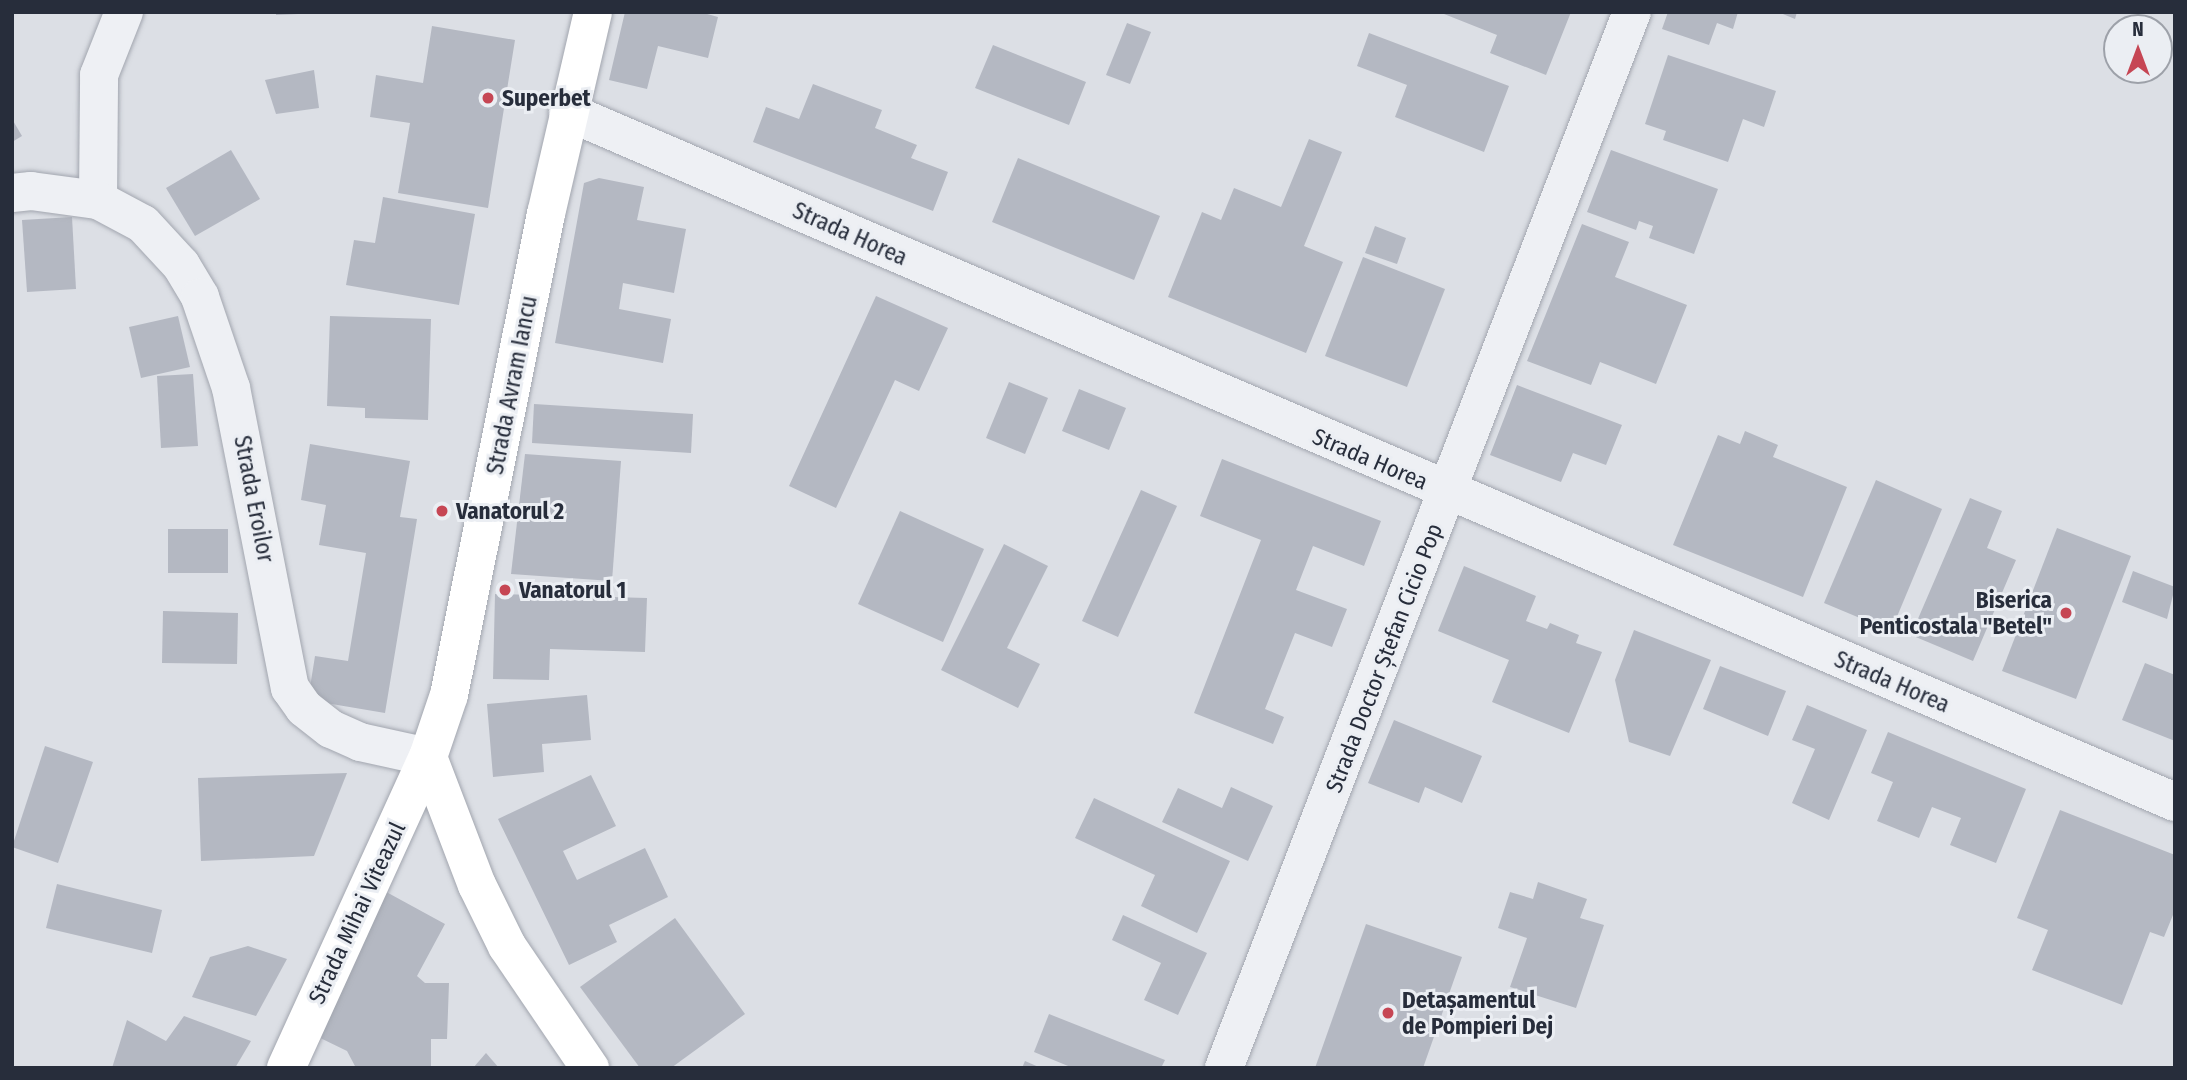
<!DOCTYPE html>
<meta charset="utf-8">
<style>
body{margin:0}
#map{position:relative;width:2187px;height:1080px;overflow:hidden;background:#dcdfe5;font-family:"Fira Sans Condensed",sans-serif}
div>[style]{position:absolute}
.building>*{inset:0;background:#b4b8c2}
.roads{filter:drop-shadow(0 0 2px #a2a6af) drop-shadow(0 0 2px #a2a6af)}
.minor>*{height:38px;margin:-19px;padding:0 19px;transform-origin:19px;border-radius:19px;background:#eef0f4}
.tertiary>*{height:38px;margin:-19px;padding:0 19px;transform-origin:19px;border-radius:19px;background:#eef0f4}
.secondary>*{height:38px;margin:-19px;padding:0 19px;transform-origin:19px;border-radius:19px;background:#fff}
.dots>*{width:19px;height:19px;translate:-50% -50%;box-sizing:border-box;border:4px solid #ebeef3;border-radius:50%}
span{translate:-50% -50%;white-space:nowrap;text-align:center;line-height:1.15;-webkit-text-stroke:6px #ebeef3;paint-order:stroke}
.poi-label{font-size:23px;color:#272d3b;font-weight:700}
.left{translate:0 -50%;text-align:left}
.right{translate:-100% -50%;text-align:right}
.street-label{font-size:23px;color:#272d3b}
.frame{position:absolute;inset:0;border:14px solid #272d3b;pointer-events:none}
.north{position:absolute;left:2103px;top:14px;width:70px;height:70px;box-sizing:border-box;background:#ebeef3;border:2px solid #9da1a9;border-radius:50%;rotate:0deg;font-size:19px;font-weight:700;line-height:28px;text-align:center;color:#272d3b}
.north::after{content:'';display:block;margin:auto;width:24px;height:32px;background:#c64654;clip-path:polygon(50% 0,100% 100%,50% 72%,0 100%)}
</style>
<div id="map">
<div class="building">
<div style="clip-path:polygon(276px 12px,298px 12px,298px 14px,276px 15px)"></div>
<div style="clip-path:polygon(625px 12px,700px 12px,718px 17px,708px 58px,658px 46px,647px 89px,609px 80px)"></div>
<div style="clip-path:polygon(1439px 12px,1571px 12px,1546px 75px,1490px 53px,1497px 35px)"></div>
<div style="clip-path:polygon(1668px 12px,1738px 12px,1733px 29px,1717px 23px,1709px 45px,1662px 29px)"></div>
<div style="clip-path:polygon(1778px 12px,1797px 12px,1795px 19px)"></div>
<div style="clip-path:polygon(1127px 23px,1151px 32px,1130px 84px,1106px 75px)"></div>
<div style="clip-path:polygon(432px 26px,515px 40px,488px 208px,398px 193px,410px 123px,370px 117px,376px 75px,423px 83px)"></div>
<div style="clip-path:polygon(1369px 33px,1509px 86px,1484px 152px,1395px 117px,1407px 85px,1357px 66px)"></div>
<div style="clip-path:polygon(993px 45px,1086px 82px,1069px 125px,975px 88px)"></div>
<div style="clip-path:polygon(1668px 55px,1776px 91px,1764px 127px,1743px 119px,1728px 162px,1663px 140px,1666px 131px,1645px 124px)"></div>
<div style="clip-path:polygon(314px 70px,319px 108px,276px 114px,265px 80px)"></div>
<div style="clip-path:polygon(813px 84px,882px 110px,875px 128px,917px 145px,911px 158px,948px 172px,933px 211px,753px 142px,766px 107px,799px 119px)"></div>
<div style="clip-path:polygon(12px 119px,22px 136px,12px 142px)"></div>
<div style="clip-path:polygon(1309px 139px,1342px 152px,1304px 246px,1343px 262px,1306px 353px,1168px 297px,1202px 212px,1221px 220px,1234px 188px,1281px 207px)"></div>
<div style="clip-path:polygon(231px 150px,260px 199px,195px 236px,166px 188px)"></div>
<div style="clip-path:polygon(1611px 150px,1718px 189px,1694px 254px,1649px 238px,1653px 226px,1639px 221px,1636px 230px,1587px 212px)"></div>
<div style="clip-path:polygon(1018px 158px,1160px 216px,1134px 280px,992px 222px)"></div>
<div style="clip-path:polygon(599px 178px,644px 187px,637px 220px,686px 229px,674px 293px,623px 283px,619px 309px,671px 319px,663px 363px,555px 343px,584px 183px)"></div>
<div style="clip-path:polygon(383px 197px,475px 214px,459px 305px,346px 285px,354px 240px,375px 243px)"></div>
<div style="clip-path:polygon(72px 217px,76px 289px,27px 292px,22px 220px)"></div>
<div style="clip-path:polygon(1582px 224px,1629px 242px,1615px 277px,1687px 305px,1656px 384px,1600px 362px,1591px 385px,1527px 361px)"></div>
<div style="clip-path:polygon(1375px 226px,1406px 238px,1397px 264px,1365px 253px)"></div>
<div style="clip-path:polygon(1363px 257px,1445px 289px,1407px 387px,1325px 356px)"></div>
<div style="clip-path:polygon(876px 296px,948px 328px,919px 391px,895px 380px,836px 508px,789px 486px)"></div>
<div style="clip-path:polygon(178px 316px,190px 367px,141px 378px,129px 327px)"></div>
<div style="clip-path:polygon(330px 316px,431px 319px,428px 420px,365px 418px,365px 408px,327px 406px)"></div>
<div style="clip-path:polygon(193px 374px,198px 446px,161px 448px,157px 376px)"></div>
<div style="clip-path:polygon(1009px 382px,1048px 398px,1025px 454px,986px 438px)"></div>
<div style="clip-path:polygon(1517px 385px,1622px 425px,1606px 465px,1573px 453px,1561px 482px,1490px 455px)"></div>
<div style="clip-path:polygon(1079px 389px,1126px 408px,1109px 450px,1062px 431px)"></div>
<div style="clip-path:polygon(534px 404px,693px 414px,691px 453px,532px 443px)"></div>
<div style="clip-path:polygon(1745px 431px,1778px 445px,1773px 457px,1847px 487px,1803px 597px,1673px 545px,1718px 435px,1740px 444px)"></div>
<div style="clip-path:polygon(310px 444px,410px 461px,400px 517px,417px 519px,385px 713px,308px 700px,315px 656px,348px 661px,366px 553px,319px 545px,326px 505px,301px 500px)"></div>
<div style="clip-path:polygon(525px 454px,621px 461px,612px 581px,511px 574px)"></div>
<div style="clip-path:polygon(1222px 459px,1381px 521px,1364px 566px,1313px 546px,1296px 590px,1347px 609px,1332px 647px,1295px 633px,1265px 709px,1284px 717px,1273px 744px,1194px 713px,1261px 540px,1200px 516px)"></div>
<div style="clip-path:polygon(1876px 480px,1942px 509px,1891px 631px,1824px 603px)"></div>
<div style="clip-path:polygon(1141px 490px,1177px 506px,1118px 637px,1082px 621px)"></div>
<div style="clip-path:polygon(1970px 498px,2002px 511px,1987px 548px,2016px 560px,1973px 661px,1911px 635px)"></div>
<div style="clip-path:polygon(900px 511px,984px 549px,943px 642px,858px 604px)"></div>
<div style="clip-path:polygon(2057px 528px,2131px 556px,2076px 699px,2002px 671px)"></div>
<div style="clip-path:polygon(168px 529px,228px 529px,228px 573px,168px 573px)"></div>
<div style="clip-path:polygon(1004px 544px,1048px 566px,1007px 648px,1040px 664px,1018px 708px,941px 670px)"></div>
<div style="clip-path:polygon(1464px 566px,1536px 596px,1526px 621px,1547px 629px,1550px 623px,1579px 635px,1576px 643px,1602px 652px,1569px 733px,1492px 702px,1509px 660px,1438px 631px)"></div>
<div style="clip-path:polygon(2133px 571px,2175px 587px,2167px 619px,2122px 602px)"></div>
<div style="clip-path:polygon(495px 594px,647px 598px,645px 652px,550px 649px,549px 680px,493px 679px)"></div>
<div style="clip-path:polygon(163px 611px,238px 613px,237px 664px,162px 663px)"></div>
<div style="clip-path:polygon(1634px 630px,1711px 660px,1670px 756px,1629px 742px,1615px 680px)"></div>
<div style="clip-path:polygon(2145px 663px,2175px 675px,2175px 741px,2122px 720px)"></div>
<div style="clip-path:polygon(1720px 666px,1786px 691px,1768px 736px,1703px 709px)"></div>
<div style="clip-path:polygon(587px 695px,591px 740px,542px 744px,544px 772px,493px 777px,487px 704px)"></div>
<div style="clip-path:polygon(1807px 705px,1867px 730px,1829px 820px,1792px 803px,1815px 749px,1792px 740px)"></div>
<div style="clip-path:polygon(1394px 720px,1482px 756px,1462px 803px,1425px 787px,1419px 803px,1368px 783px)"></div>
<div style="clip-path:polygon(1888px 732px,2026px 789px,1996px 863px,1950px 845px,1961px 818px,1932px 807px,1919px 838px,1877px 821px,1893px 782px,1871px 773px)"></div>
<div style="clip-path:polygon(45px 746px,93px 762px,58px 863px,12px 847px)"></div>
<div style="clip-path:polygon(347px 773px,314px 856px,201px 861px,198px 778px)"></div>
<div style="clip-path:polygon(591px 775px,616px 826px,563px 851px,577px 880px,645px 848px,668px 897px,609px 925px,617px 942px,569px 965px,498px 819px)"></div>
<div style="clip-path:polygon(1231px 787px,1273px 806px,1248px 861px,1162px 822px,1178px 788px,1222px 808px)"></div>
<div style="clip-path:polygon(1094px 798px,1230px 861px,1197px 933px,1141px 906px,1155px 875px,1075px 838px)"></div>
<div style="clip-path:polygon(2060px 810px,2175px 855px,2175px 910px,2164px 937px,2150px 932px,2122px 1005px,2032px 970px,2048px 930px,2017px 918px)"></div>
<div style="clip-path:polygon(1538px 882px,1587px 899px,1580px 918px,1604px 925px,1576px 1008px,1510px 987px,1527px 938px,1498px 928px,1510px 892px,1533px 899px)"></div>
<div style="clip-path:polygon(57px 884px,162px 910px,152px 953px,46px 928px)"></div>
<div style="clip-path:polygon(379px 888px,445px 924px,417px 976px,425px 983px,449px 983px,447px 1039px,431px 1039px,431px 1068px,356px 1068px,347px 1051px,310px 1033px)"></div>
<div style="clip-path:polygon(1123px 915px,1207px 953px,1178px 1015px,1144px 1000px,1161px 963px,1112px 940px)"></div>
<div style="clip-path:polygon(675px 918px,745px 1014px,671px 1068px,640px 1068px,580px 987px)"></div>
<div style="clip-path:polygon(1366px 924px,1462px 957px,1423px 1068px,1315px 1068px)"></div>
<div style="clip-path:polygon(248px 946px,287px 959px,256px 1016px,192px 997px,210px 957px)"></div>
<div style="clip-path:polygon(1049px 1014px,1165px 1060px,1161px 1068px,1073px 1068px,1034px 1052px)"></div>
<div style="clip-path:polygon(184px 1016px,251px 1041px,235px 1068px,112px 1068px,127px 1020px,166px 1041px)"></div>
<div style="clip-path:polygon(486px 1053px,499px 1068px,473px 1068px)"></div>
<div style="clip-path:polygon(1025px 1061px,1041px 1068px,1022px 1068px)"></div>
</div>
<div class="roads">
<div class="minor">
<div style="left:568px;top:112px;width:1749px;rotate:23.24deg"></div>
<div style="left:98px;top:200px;width:125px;rotate:-89.5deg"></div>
<div style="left:99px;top:75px;width:68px;rotate:-68.4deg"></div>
<div style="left:1224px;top:1068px;width:1132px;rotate:-68.88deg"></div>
</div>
<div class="tertiary">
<div style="left:12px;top:193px;width:19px;rotate:-6deg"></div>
<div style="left:31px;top:191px;width:68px;rotate:7.7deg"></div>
<div style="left:98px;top:200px;width:51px;rotate:28.1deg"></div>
<div style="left:143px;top:224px;width:56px;rotate:47.2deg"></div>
<div style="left:181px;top:265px;width:37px;rotate:59deg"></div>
<div style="left:200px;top:297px;width:96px;rotate:71.2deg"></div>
<div style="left:231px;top:388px;width:306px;rotate:78.9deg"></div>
<div style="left:290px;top:688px;width:24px;rotate:55deg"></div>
<div style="left:304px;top:708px;width:34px;rotate:38deg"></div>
<div style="left:331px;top:729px;width:32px;rotate:24deg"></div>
<div style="left:360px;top:742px;width:70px;rotate:12.4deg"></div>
</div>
<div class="secondary">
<div style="left:428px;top:757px;width:137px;rotate:69.1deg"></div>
<div style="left:477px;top:885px;width:68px;rotate:63.8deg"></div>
<div style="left:507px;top:946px;width:148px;rotate:55.8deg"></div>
<div style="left:286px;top:1068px;width:342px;rotate:-65.5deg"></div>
<div style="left:428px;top:757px;width:65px;rotate:-71.3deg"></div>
<div style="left:449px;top:695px;width:491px;rotate:-78.6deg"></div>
<div style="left:546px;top:214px;width:207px;rotate:-76.9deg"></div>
</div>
</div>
<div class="dots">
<div style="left:488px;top:98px;background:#c64654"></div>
<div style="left:442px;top:511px;background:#c64654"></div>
<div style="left:505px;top:590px;background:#c64654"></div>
<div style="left:2066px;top:613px;background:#c64654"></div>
<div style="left:1388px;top:1013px;background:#c64654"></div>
</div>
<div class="poi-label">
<span class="left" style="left:502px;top:98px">Superbet</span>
<span class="left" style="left:456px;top:511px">Vanatorul 2</span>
<span class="left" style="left:519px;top:590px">Vanatorul 1</span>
<span class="right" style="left:2052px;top:613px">Biserica<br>Penticostala "Betel"</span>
<span class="left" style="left:1402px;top:1013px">Detașamentul<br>de Pompieri Dej</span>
</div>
<div class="street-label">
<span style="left:850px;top:234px;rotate:24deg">Strada Horea</span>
<span style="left:512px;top:385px;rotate:-79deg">Strada Avram Iancu</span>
<span style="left:1370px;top:459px;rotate:23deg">Strada Horea</span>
<span style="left:254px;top:499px;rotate:79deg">Strada Eroilor</span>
<span style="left:1384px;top:658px;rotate:-69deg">Strada Doctor Ștefan Cicio Pop</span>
<span style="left:1892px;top:682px;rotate:23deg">Strada Horea</span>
<span style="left:357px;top:913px;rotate:-65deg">Strada Mihai Viteazul</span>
</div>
<div class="frame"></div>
<div class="north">N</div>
</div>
